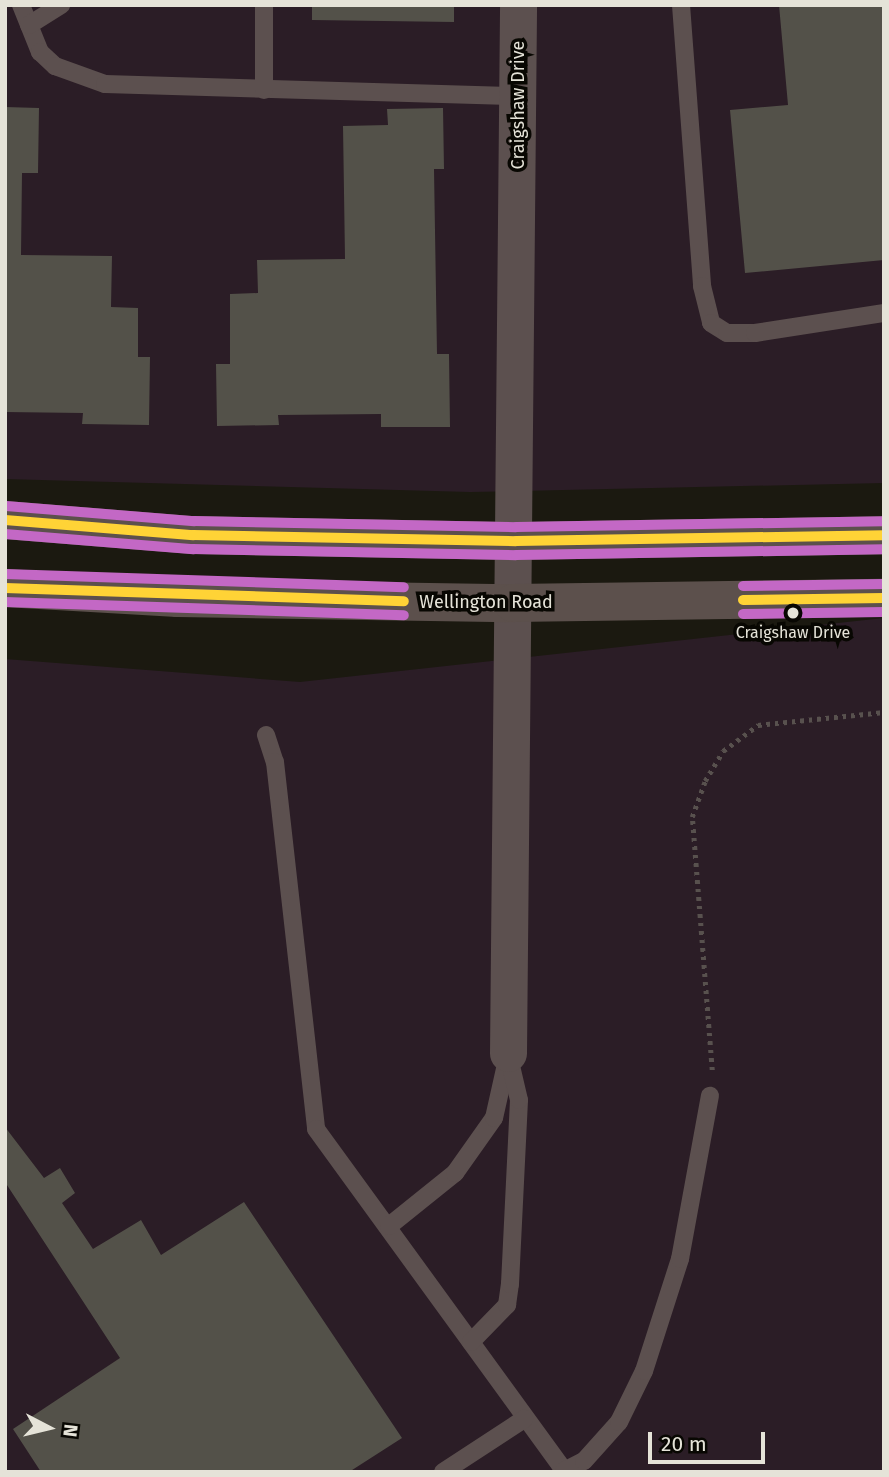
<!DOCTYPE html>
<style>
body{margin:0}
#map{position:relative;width:889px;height:1477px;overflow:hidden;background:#1b1910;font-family:"Fira Sans",sans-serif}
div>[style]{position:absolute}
.industrial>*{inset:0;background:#2b1d26}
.building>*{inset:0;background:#535149}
.path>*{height:4.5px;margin-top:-2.25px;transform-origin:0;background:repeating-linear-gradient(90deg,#58514e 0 3.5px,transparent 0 8.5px)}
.lane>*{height:18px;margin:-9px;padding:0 9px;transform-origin:9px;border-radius:9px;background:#5c504f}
.street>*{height:37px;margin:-18.5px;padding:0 18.5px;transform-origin:18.5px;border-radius:18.5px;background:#5c504f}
.primary>*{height:38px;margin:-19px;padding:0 19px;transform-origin:19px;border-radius:19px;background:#5c504c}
.bus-1>*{height:10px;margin:-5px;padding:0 5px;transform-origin:5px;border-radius:5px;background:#ffd336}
.bus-2>*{height:10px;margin:-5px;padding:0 5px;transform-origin:5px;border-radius:5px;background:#c368c5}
.bus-3>*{height:10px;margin:-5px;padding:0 5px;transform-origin:5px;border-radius:5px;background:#c368c5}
.dots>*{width:19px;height:19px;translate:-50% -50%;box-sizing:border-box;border:4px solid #080702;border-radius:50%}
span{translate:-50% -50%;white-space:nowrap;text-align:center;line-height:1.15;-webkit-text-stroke:7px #080702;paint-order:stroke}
.bus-label{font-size:16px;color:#e5e3d8}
.street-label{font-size:18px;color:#e5e3d8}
.frame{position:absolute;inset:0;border:7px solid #e5e3d8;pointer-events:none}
.north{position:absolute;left:14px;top:1393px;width:70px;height:70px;-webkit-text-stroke:5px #080702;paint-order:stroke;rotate:97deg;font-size:19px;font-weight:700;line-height:28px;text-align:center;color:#e5e3d8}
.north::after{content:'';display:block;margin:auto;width:24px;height:32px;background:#e5e3d8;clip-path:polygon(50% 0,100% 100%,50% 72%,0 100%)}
.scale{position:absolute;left:648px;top:1432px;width:117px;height:32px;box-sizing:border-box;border:4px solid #e5e3d8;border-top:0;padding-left:9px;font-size:21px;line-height:24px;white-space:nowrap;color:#e5e3d8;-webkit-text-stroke:5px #080702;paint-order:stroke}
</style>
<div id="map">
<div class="industrial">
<div style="clip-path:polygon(5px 5px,884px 5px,884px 483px,470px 492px,5px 479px)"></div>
<div style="clip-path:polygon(884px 618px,884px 1472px,5px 1472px,5px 659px,300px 682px)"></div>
</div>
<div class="building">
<div style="clip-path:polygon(312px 5px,454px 5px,454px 22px,312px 20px)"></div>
<div style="clip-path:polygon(779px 5px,884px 5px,884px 260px,745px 273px,730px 110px,788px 105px)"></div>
<div style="clip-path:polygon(5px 107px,39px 108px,38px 173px,22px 173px,21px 255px,112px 256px,111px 307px,138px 308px,138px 357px,150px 357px,149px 425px,82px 424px,83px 413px,5px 412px)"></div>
<div style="clip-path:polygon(443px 108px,444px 169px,434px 169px,437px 354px,449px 354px,450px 427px,381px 427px,381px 414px,278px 415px,279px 425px,217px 426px,216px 364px,230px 364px,230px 294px,258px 293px,257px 260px,345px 259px,343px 126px,388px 125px,387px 109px)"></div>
<div style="clip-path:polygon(5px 1127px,44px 1178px,60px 1168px,75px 1193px,62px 1203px,93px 1249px,141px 1220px,161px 1255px,244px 1202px,402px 1438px,349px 1472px,41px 1472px,13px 1429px,120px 1358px,5px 1182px)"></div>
</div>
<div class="path">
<div style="left:712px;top:1070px;width:254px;rotate:-94.5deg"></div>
<div style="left:692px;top:817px;width:38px;rotate:-70deg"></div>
<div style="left:705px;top:781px;width:35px;rotate:-59deg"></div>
<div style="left:723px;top:751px;width:44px;rotate:-36.6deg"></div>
<div style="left:758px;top:725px;width:127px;rotate:-5.9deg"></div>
</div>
<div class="lane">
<div style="left:21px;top:5px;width:51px;rotate:68deg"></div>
<div style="left:40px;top:52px;width:21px;rotate:43deg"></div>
<div style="left:55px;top:66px;width:53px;rotate:19.8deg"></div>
<div style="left:105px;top:84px;width:413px;rotate:1.7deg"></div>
<div style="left:264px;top:5px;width:85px;rotate:90deg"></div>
<div style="left:681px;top:5px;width:282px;rotate:85.7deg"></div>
<div style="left:702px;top:286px;width:38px;rotate:76deg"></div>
<div style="left:711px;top:323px;width:19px;rotate:32deg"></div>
<div style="left:727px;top:333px;width:28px"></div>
<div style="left:755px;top:333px;width:131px;rotate:-8.8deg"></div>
<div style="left:29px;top:25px;width:38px;rotate:-32deg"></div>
<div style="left:266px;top:735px;width:28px;rotate:72deg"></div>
<div style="left:275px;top:762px;width:369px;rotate:83.6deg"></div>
<div style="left:316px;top:1129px;width:424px;rotate:54deg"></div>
<div style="left:389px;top:1226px;width:85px;rotate:-38.8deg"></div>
<div style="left:455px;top:1173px;width:67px;rotate:-54.7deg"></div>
<div style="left:494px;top:1118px;width:59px;rotate:-77.4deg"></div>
<div style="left:471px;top:1342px;width:52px;rotate:-45.8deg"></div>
<div style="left:507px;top:1305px;width:21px;rotate:-82deg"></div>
<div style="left:510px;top:1284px;width:184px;rotate:-87.2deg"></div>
<div style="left:519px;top:1100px;width:48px;rotate:-103.2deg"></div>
<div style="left:564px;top:1471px;width:22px;rotate:-27deg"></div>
<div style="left:584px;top:1461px;width:52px;rotate:-48.1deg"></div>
<div style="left:619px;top:1422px;width:57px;rotate:-63.9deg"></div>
<div style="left:644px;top:1371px;width:118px;rotate:-72.2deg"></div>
<div style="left:680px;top:1259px;width:166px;rotate:-79.6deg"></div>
<div style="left:443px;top:1472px;width:97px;rotate:-33.2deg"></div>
</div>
<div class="street">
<div style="left:508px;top:1053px;width:1048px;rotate:-89.45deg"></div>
</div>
<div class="primary">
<div style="left:5px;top:520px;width:189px;rotate:4.6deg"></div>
<div style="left:193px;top:535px;width:323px;rotate:1.1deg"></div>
<div style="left:516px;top:541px;width:368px;rotate:-0.9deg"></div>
<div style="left:5px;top:588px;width:173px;rotate:3.3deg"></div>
<div style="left:178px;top:598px;width:335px;rotate:0.9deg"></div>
<div style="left:513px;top:603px;width:371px;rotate:-0.8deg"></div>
</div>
<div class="bus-1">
<div style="left:5px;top:520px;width:189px;rotate:4.6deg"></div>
<div style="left:193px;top:535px;width:323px;rotate:1.1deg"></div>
<div style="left:516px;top:541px;width:368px;rotate:-0.9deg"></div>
<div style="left:5px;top:588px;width:399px;rotate:1.9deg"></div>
<div style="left:743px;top:600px;width:141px;rotate:-0.8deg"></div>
</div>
<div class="bus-2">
<div style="left:5px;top:534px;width:189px;rotate:4.6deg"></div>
<div style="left:193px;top:549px;width:323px;rotate:1.1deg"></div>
<div style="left:516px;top:555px;width:368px;rotate:-0.9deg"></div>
<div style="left:5px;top:602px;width:399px;rotate:1.9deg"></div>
<div style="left:743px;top:614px;width:141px;rotate:-0.8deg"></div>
</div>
<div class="bus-3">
<div style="left:6px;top:506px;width:189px;rotate:4.6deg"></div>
<div style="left:194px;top:521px;width:322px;rotate:1.1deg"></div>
<div style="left:516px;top:527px;width:368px;rotate:-0.9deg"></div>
<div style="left:5px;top:574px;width:399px;rotate:1.9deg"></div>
<div style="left:743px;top:586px;width:141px;rotate:-0.8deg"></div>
</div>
<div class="dots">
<div style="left:793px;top:613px;background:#e5e3d8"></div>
</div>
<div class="bus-label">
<span style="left:793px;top:633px">Craigshaw Drive</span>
</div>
<div class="street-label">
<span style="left:518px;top:105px;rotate:-90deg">Craigshaw Drive</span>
<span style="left:486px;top:602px">Wellington Road</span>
</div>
<div class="frame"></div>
<div class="north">N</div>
<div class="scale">20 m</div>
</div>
